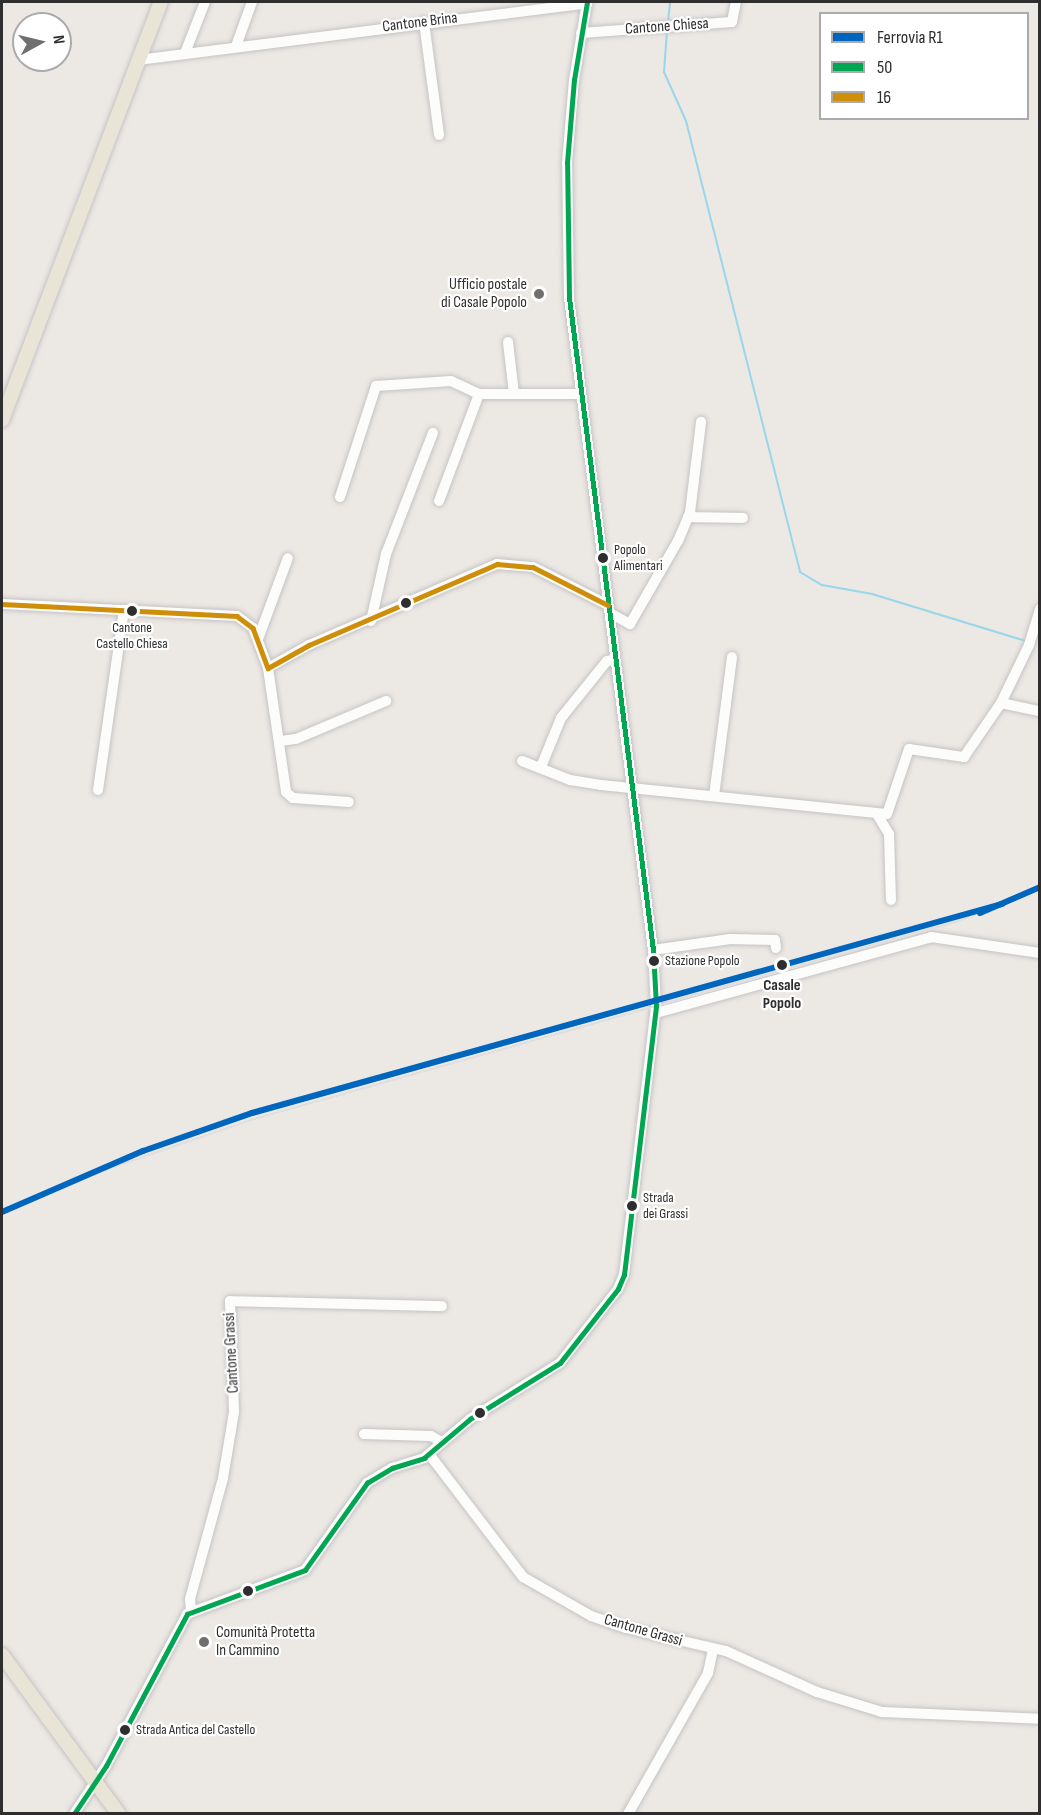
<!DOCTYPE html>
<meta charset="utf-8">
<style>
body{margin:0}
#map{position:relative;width:1041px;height:1815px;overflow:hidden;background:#ece8e4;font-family:"Sofia Sans Condensed",sans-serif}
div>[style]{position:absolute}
.stream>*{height:2px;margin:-1px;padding:0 1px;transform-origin:1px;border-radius:1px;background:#99d6ec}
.roads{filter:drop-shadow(0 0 2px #c5c4c5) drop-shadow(0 0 2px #c5c4c5)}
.minor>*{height:10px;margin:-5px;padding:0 5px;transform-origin:5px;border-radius:5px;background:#fcfcfb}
.major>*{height:14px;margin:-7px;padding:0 7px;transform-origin:7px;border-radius:7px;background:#e8e4d6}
.rail>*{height:2px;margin:-1px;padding:0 1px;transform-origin:1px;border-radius:1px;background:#dfdfe1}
.bus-1>*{height:4.5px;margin:-2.25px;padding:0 2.25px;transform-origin:2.25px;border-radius:2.25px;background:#00a651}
.bus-2>*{height:4.5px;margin:-2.25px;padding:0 2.25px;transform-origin:2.25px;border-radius:2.25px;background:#cf8e09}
.rail-1>*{height:6px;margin:-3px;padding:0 3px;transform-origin:3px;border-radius:3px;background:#0065bd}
.dots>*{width:16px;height:16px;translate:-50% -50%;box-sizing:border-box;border:3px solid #fff;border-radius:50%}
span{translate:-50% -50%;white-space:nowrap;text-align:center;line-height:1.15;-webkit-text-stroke:4.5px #fff;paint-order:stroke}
.bus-label{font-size:14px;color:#2e2e2e}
.left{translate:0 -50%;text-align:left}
.street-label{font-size:16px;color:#2e2e2e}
.poi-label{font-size:16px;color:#2e2e2e}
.right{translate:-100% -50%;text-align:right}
.stop-label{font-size:16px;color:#2e2e2e;font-weight:700}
.frame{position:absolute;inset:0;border:3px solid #2e2e2e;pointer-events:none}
.legend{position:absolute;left:819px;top:12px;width:210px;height:108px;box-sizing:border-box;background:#fff;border:2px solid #ababab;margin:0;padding:8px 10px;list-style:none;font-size:18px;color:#2e2e2e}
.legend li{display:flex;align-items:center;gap:12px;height:30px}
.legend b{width:30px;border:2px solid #ababab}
.north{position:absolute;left:12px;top:12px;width:60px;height:60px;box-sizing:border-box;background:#fff;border:2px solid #ababab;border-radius:50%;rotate:82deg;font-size:16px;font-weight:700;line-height:24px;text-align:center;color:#2e2e2e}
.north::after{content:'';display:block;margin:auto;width:21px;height:27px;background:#706f6e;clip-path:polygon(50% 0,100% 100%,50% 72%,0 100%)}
</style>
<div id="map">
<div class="stream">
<div style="left:668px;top:22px;width:20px;rotate:-84deg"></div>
<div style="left:667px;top:31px;width:41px;rotate:94.2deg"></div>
<div style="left:664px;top:72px;width:54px;rotate:65.8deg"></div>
<div style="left:686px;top:121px;width:465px;rotate:75.8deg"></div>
<div style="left:800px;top:572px;width:26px;rotate:31deg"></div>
<div style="left:822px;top:585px;width:51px;rotate:10.2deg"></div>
<div style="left:872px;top:594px;width:161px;rotate:17deg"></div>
</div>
<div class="roads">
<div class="minor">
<div style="left:424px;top:22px;width:114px;rotate:82.4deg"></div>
<div style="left:581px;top:33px;width:151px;rotate:-4.2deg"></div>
<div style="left:732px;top:22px;width:20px;rotate:-79deg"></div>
<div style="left:236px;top:46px;width:47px;rotate:-70deg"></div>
<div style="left:185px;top:53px;width:55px;rotate:-68.6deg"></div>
<div style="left:138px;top:60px;width:453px;rotate:-7.2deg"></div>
<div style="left:508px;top:342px;width:52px;rotate:83.4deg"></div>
<div style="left:340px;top:497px;width:117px;rotate:-72deg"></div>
<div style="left:376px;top:386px;width:75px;rotate:-3.8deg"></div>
<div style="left:451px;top:381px;width:31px;rotate:25deg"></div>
<div style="left:439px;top:501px;width:114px;rotate:-69.5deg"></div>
<div style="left:479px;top:394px;width:101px"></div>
<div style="left:688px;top:517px;width:55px;rotate:1deg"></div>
<div style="left:2px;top:604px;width:235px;rotate:2.9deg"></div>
<div style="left:237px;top:616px;width:20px;rotate:37deg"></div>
<div style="left:253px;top:628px;width:43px;rotate:69.4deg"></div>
<div style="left:268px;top:668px;width:47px;rotate:-29.3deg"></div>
<div style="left:309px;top:645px;width:205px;rotate:-23.3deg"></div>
<div style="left:497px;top:564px;width:36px;rotate:5deg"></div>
<div style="left:533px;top:567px;width:84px;rotate:26.9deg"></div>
<div style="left:610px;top:613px;width:23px;rotate:29deg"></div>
<div style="left:630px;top:624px;width:96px;rotate:-60deg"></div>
<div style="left:678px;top:541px;width:30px;rotate:-67deg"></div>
<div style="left:690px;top:513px;width:92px;rotate:-83.1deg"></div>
<div style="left:371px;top:621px;width:69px;rotate:-77.4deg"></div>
<div style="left:386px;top:554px;width:130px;rotate:-68.8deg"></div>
<div style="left:258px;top:639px;width:86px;rotate:-69.7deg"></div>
<div style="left:268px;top:668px;width:125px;rotate:81.7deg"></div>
<div style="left:286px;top:792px;width:9px;rotate:41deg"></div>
<div style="left:293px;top:798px;width:56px;rotate:4.1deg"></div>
<div style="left:1001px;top:703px;width:64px;rotate:-64.2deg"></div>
<div style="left:1029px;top:645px;width:38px;rotate:-73deg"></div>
<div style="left:281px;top:741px;width:15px;rotate:-8deg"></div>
<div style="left:296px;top:739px;width:98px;rotate:-22.9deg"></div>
<div style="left:522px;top:761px;width:52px;rotate:21.6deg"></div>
<div style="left:570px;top:780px;width:31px;rotate:9deg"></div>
<div style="left:601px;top:785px;width:287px;rotate:5.8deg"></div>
<div style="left:887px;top:814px;width:69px;rotate:-71.3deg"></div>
<div style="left:909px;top:749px;width:56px;rotate:8.3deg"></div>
<div style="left:964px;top:757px;width:65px;rotate:-55.6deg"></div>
<div style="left:1001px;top:703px;width:40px;rotate:12deg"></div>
<div style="left:541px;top:767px;width:53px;rotate:-67.8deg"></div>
<div style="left:561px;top:718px;width:73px;rotate:-51.1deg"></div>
<div style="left:607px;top:661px;width:8px;rotate:-14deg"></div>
<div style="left:98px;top:790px;width:182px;rotate:-81.8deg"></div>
<div style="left:714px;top:796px;width:140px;rotate:-82.6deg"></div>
<div style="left:877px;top:814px;width:23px;rotate:59deg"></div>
<div style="left:889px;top:834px;width:66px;rotate:88.3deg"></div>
<div style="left:653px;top:950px;width:78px;rotate:-8.1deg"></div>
<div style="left:730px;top:939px;width:45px;rotate:1.3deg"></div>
<div style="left:775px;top:940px;width:8px;rotate:83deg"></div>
<div style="left:656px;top:1013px;width:285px;rotate:-15.4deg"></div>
<div style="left:931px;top:937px;width:110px;rotate:8.4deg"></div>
<div style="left:364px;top:1434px;width:67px;rotate:1.7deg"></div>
<div style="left:431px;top:1436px;width:13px;rotate:29deg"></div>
<div style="left:429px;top:1454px;width:155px;rotate:52.6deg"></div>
<div style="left:523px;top:1577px;width:78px;rotate:29.8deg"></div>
<div style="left:591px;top:1616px;width:37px;rotate:19deg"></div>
<div style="left:626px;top:1628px;width:103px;rotate:13deg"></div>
<div style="left:726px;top:1651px;width:100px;rotate:24.3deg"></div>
<div style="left:817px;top:1692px;width:68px;rotate:17.1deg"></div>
<div style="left:882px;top:1712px;width:158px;rotate:2.5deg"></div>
<div style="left:191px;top:1612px;width:13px;rotate:-94deg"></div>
<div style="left:190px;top:1599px;width:125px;rotate:-74.7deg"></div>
<div style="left:223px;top:1478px;width:67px;rotate:-80.5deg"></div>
<div style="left:234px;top:1412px;width:111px;rotate:-92.1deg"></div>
<div style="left:230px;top:1301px;width:212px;rotate:1.4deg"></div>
<div style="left:74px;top:1814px;width:58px;rotate:-56.3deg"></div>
<div style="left:106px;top:1766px;width:172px;rotate:-61.9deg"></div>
<div style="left:187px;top:1614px;width:126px;rotate:-20.4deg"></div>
<div style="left:305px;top:1570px;width:107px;rotate:-54.5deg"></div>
<div style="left:367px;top:1483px;width:29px;rotate:-31deg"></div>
<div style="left:392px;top:1468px;width:34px;rotate:-17deg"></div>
<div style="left:424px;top:1458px;width:60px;rotate:-40.3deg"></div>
<div style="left:470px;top:1419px;width:106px;rotate:-31.9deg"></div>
<div style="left:560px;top:1363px;width:94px;rotate:-51.9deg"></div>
<div style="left:618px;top:1289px;width:15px;rotate:-67deg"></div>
<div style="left:624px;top:1275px;width:271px;rotate:-83.2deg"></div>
<div style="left:656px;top:1006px;width:56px;rotate:-93.1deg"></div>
<div style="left:653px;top:950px;width:657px;rotate:-97.34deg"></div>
<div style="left:569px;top:298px;width:135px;rotate:-90.8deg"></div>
<div style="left:567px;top:163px;width:83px;rotate:-85.2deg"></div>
<div style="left:574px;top:80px;width:79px;rotate:-80.5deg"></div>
<div style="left:628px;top:1814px;width:162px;rotate:-60.4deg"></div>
<div style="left:708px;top:1673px;width:24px;rotate:-78deg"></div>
</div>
<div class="major">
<div style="left:2px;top:420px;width:447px;rotate:-69.2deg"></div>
<div style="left:2px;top:1655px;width:197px;rotate:53.7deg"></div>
</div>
</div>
<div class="rail">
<div style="left:70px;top:1182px;width:194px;rotate:-18.9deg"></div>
<div style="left:254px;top:1119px;width:729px;rotate:-15.68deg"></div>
<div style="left:956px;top:922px;width:91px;rotate:-22.6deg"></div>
</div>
<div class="bus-1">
<div style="left:74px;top:1814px;width:58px;rotate:-56.3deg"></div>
<div style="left:106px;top:1766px;width:172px;rotate:-61.9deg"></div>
<div style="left:187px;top:1614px;width:126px;rotate:-20.4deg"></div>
<div style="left:305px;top:1570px;width:107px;rotate:-54.5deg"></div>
<div style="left:367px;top:1483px;width:29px;rotate:-31deg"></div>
<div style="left:392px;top:1468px;width:34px;rotate:-17deg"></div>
<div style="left:424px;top:1458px;width:60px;rotate:-40.3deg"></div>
<div style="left:470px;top:1419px;width:106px;rotate:-31.9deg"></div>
<div style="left:560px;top:1363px;width:94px;rotate:-51.9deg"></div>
<div style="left:618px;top:1289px;width:15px;rotate:-67deg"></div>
<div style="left:624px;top:1275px;width:271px;rotate:-83.2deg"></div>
<div style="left:656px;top:1006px;width:56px;rotate:-93.1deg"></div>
<div style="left:653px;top:950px;width:657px;rotate:-97.34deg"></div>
<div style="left:569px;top:298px;width:135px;rotate:-90.8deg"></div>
<div style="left:567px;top:163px;width:83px;rotate:-85.2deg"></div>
<div style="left:574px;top:80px;width:79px;rotate:-80.5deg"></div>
</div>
<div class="bus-2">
<div style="left:2px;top:604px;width:235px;rotate:2.9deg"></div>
<div style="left:237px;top:616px;width:20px;rotate:37deg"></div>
<div style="left:253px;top:628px;width:43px;rotate:69.4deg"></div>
<div style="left:268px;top:668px;width:47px;rotate:-29.3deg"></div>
<div style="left:309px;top:645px;width:205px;rotate:-23.3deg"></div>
<div style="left:497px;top:564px;width:36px;rotate:5deg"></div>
<div style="left:533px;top:567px;width:84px;rotate:26.9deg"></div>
</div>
<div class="rail-1">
<div style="left:980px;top:913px;width:65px;rotate:-23.4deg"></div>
<div style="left:2px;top:1212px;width:154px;rotate:-23.4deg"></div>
<div style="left:143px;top:1151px;width:115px;rotate:-19.2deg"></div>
<div style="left:252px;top:1113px;width:779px;rotate:-15.57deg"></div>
</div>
<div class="dots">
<div style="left:539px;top:294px;background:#706f6e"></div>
<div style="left:603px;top:558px;background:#2e2e2e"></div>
<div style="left:406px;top:603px;background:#2e2e2e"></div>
<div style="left:132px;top:611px;background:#2e2e2e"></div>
<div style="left:654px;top:961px;background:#2e2e2e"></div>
<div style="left:782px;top:965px;background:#2e2e2e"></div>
<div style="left:632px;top:1206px;background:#2e2e2e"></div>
<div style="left:480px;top:1413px;background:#2e2e2e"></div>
<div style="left:248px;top:1591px;background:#2e2e2e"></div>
<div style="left:204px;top:1642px;background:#706f6e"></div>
<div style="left:125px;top:1730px;background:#2e2e2e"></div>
</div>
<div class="bus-label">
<span class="left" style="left:614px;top:558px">Popolo<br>Alimentari</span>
<span style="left:132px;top:636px">Cantone<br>Castello Chiesa</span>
<span class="left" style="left:665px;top:961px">Stazione Popolo</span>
<span class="left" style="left:643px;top:1206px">Strada<br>dei Grassi</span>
<span class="left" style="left:136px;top:1730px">Strada Antica del Castello</span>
</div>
<div class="street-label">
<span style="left:420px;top:23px;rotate:-7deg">Cantone Brina</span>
<span style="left:667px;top:27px;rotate:-4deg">Cantone Chiesa</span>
<span style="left:232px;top:1353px;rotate:-93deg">Cantone Grassi</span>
<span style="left:643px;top:1631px;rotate:16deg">Cantone Grassi</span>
</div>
<div class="poi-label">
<span class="right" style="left:527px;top:294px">Ufficio postale<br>di Casale Popolo</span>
<span class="left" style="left:216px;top:1642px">Comunità Protetta<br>In Cammino</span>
</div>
<div class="stop-label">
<span style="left:782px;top:995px">Casale<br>Popolo</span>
</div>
<div class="frame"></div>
<ul class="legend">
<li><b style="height:8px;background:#0065bd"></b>Ferrovia R1</li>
<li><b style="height:8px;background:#00a651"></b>50</li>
<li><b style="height:8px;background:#cf8e09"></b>16</li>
</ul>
<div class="north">N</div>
</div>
